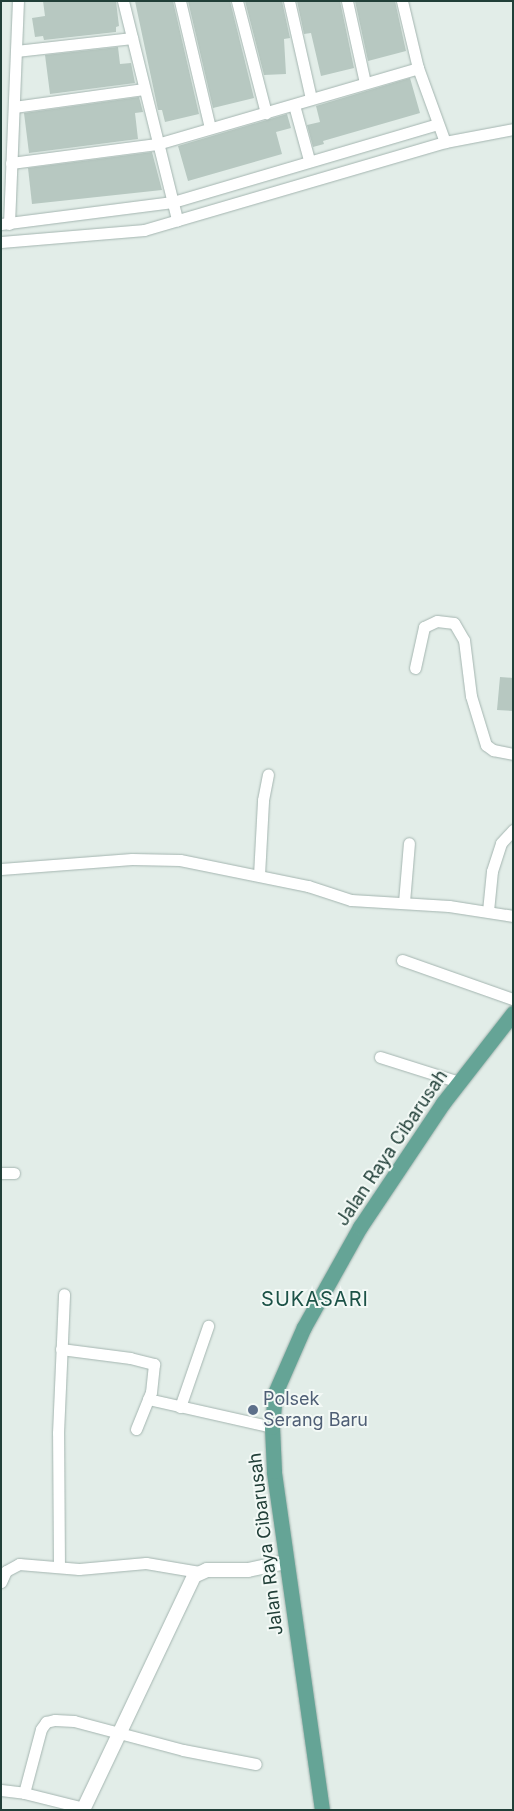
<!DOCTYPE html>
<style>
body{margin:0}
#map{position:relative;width:514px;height:1811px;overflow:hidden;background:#e2ede8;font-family:Inter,sans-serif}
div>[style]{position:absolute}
.building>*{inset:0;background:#b7c8c1}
.roads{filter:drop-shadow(0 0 1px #a4b5b0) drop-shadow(0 0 1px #a4b5b0)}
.minor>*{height:11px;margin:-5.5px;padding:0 5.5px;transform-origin:5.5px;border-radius:5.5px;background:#fff}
.tertiary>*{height:14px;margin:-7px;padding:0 7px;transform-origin:7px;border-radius:7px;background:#fff}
.primary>*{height:15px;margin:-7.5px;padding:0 7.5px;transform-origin:7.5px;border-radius:7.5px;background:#65a496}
.dots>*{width:14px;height:14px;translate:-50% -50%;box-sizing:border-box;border:2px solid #f3f9f6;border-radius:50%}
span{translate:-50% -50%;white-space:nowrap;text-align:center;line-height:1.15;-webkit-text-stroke:4px #f3f9f6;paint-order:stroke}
.street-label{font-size:18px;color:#213f38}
.service-label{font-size:18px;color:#4e5e75}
.left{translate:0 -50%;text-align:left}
.quarter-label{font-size:20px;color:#1c5247;letter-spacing:1px}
.frame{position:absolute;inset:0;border:2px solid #213f38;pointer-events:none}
</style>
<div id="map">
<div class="building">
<div style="clip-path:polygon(43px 1px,116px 1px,119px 26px,116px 27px,116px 32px,44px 40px,43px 36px,35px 37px,32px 18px,45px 16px)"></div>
<div style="clip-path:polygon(135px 1px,173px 1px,199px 114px,165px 122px,162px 110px,158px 110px)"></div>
<div style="clip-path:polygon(188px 1px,230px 1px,254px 98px,213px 108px)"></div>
<div style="clip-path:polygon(245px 1px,282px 1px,290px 38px,284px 39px,286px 74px,264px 75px)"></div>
<div style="clip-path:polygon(297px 1px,340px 1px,354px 68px,321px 76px,311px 33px,304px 34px)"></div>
<div style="clip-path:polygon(355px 1px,395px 1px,406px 51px,368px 61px)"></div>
<div style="clip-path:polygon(118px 47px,120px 64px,131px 63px,135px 83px,50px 94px,45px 55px)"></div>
<div style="clip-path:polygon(410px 78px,420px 113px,323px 141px,324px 144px,313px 147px,307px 125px,320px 122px,316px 106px)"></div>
<div style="clip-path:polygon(139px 97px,143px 112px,135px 113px,138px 139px,29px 153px,24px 113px)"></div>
<div style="clip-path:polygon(287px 114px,291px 128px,276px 132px,282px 154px,188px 181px,178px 146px)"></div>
<div style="clip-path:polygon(152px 152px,162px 190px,32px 204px,28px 168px)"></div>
<div style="clip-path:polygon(500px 677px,513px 678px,513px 711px,497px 710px)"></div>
</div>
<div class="roads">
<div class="minor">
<div style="left:123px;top:1px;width:226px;rotate:76.1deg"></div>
<div style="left:180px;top:1px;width:130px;rotate:76.7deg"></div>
<div style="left:237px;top:1px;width:116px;rotate:75.5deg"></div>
<div style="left:289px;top:1px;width:100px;rotate:77.3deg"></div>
<div style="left:347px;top:1px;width:84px;rotate:77.6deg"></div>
<div style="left:402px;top:1px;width:69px;rotate:76.6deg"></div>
<div style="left:418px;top:68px;width:79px;rotate:70deg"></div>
<div style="left:16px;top:51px;width:117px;rotate:-6.4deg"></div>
<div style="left:294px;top:105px;width:57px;rotate:74.7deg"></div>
<div style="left:14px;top:107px;width:131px;rotate:-7.9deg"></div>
<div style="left:11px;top:163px;width:147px;rotate:-7.4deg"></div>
<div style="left:157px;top:144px;width:272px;rotate:-16.2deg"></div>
<div style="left:1px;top:224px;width:173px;rotate:-7.3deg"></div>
<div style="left:173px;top:202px;width:276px;rotate:-16.4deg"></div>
<div style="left:9px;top:224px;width:223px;rotate:-87.7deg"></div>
<div style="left:1px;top:242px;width:144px;rotate:-4.8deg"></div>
<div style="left:144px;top:230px;width:314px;rotate:-16.3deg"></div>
<div style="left:445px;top:142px;width:69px;rotate:-10.8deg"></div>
<div style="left:415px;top:668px;width:42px;rotate:-77.6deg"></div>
<div style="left:424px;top:627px;width:14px;rotate:-25deg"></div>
<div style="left:437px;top:621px;width:17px;rotate:7deg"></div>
<div style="left:454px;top:623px;width:20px;rotate:60deg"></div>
<div style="left:464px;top:640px;width:56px;rotate:82.9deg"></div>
<div style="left:471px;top:696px;width:51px;rotate:73deg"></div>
<div style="left:486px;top:745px;width:9px;rotate:36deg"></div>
<div style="left:493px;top:750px;width:20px;rotate:11deg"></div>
<div style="left:1px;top:869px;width:131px;rotate:-4.4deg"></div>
<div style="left:132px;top:859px;width:48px;rotate:1.2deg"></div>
<div style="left:180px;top:860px;width:131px;rotate:11.5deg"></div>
<div style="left:308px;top:886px;width:45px;rotate:18deg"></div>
<div style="left:351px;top:900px;width:98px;rotate:3.5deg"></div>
<div style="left:449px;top:906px;width:65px;rotate:8.9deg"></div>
<div style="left:259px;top:875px;width:75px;rotate:-86.9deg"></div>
<div style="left:263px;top:800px;width:26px;rotate:-79deg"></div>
<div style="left:404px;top:902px;width:59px;rotate:-85.2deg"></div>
<div style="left:488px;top:911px;width:40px;rotate:-84.3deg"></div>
<div style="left:492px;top:871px;width:29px;rotate:-72deg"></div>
<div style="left:501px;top:843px;width:18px;rotate:-47deg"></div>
<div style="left:402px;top:960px;width:118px;rotate:19.4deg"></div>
<div style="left:380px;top:1057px;width:83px;rotate:17.6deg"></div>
<div style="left:1px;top:1173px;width:13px"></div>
<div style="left:61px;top:1349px;width:70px;rotate:7.4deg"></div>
<div style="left:130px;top:1358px;width:25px;rotate:14deg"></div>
<div style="left:154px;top:1364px;width:28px;rotate:96deg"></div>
<div style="left:151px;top:1392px;width:40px;rotate:112deg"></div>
<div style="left:148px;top:1399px;width:127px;rotate:12.7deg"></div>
<div style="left:180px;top:1407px;width:86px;rotate:-70.9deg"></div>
<div style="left:59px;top:1567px;width:134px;rotate:-90.4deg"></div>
<div style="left:58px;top:1433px;width:139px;rotate:-87.5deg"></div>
<div style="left:1px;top:1582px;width:12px;rotate:-66deg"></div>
<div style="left:6px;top:1571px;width:15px;rotate:-28deg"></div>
<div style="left:19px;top:1564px;width:60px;rotate:4.8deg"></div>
<div style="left:79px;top:1569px;width:67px;rotate:-5.1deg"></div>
<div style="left:146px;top:1563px;width:54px;rotate:9.6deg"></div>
<div style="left:1px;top:1790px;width:23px;rotate:7deg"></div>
<div style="left:24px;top:1793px;width:62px;rotate:14deg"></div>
<div style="left:24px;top:1793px;width:66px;rotate:-75.1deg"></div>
<div style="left:41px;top:1729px;width:9px;rotate:-54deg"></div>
<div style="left:46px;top:1722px;width:9px;rotate:-13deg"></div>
<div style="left:55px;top:1720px;width:19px;rotate:3deg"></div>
<div style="left:74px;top:1721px;width:113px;rotate:14.9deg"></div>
<div style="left:183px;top:1750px;width:74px;rotate:10.9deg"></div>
</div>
<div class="tertiary">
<div style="left:83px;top:1810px;width:259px;rotate:-64.6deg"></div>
<div style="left:194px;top:1576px;width:14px;rotate:-25deg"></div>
<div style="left:207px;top:1570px;width:41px"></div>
<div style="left:248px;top:1570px;width:39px;rotate:-12deg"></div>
</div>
<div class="primary">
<div style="left:322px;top:1810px;width:342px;rotate:-98.1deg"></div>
<div style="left:274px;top:1471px;width:44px;rotate:-92.6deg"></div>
<div style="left:272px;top:1427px;width:34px;rotate:-85deg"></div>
<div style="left:275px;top:1393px;width:72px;rotate:-66.3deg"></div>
<div style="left:304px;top:1327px;width:115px;rotate:-60.8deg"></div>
<div style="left:360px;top:1227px;width:149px;rotate:-56.2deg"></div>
<div style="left:443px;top:1103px;width:114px;rotate:-52.1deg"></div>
</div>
</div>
<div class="dots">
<div style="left:253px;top:1410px;background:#5c6f8a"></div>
</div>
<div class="street-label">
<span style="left:392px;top:1148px;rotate:-56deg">Jalan Raya Cibarusah</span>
<span style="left:266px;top:1544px;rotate:-97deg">Jalan Raya Cibarusah</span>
</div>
<div class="service-label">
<span class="left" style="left:263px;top:1410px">Polsek<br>Serang Baru</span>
</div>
<div class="quarter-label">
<span style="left:315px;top:1299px">SUKASARI</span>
</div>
<div class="frame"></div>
</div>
